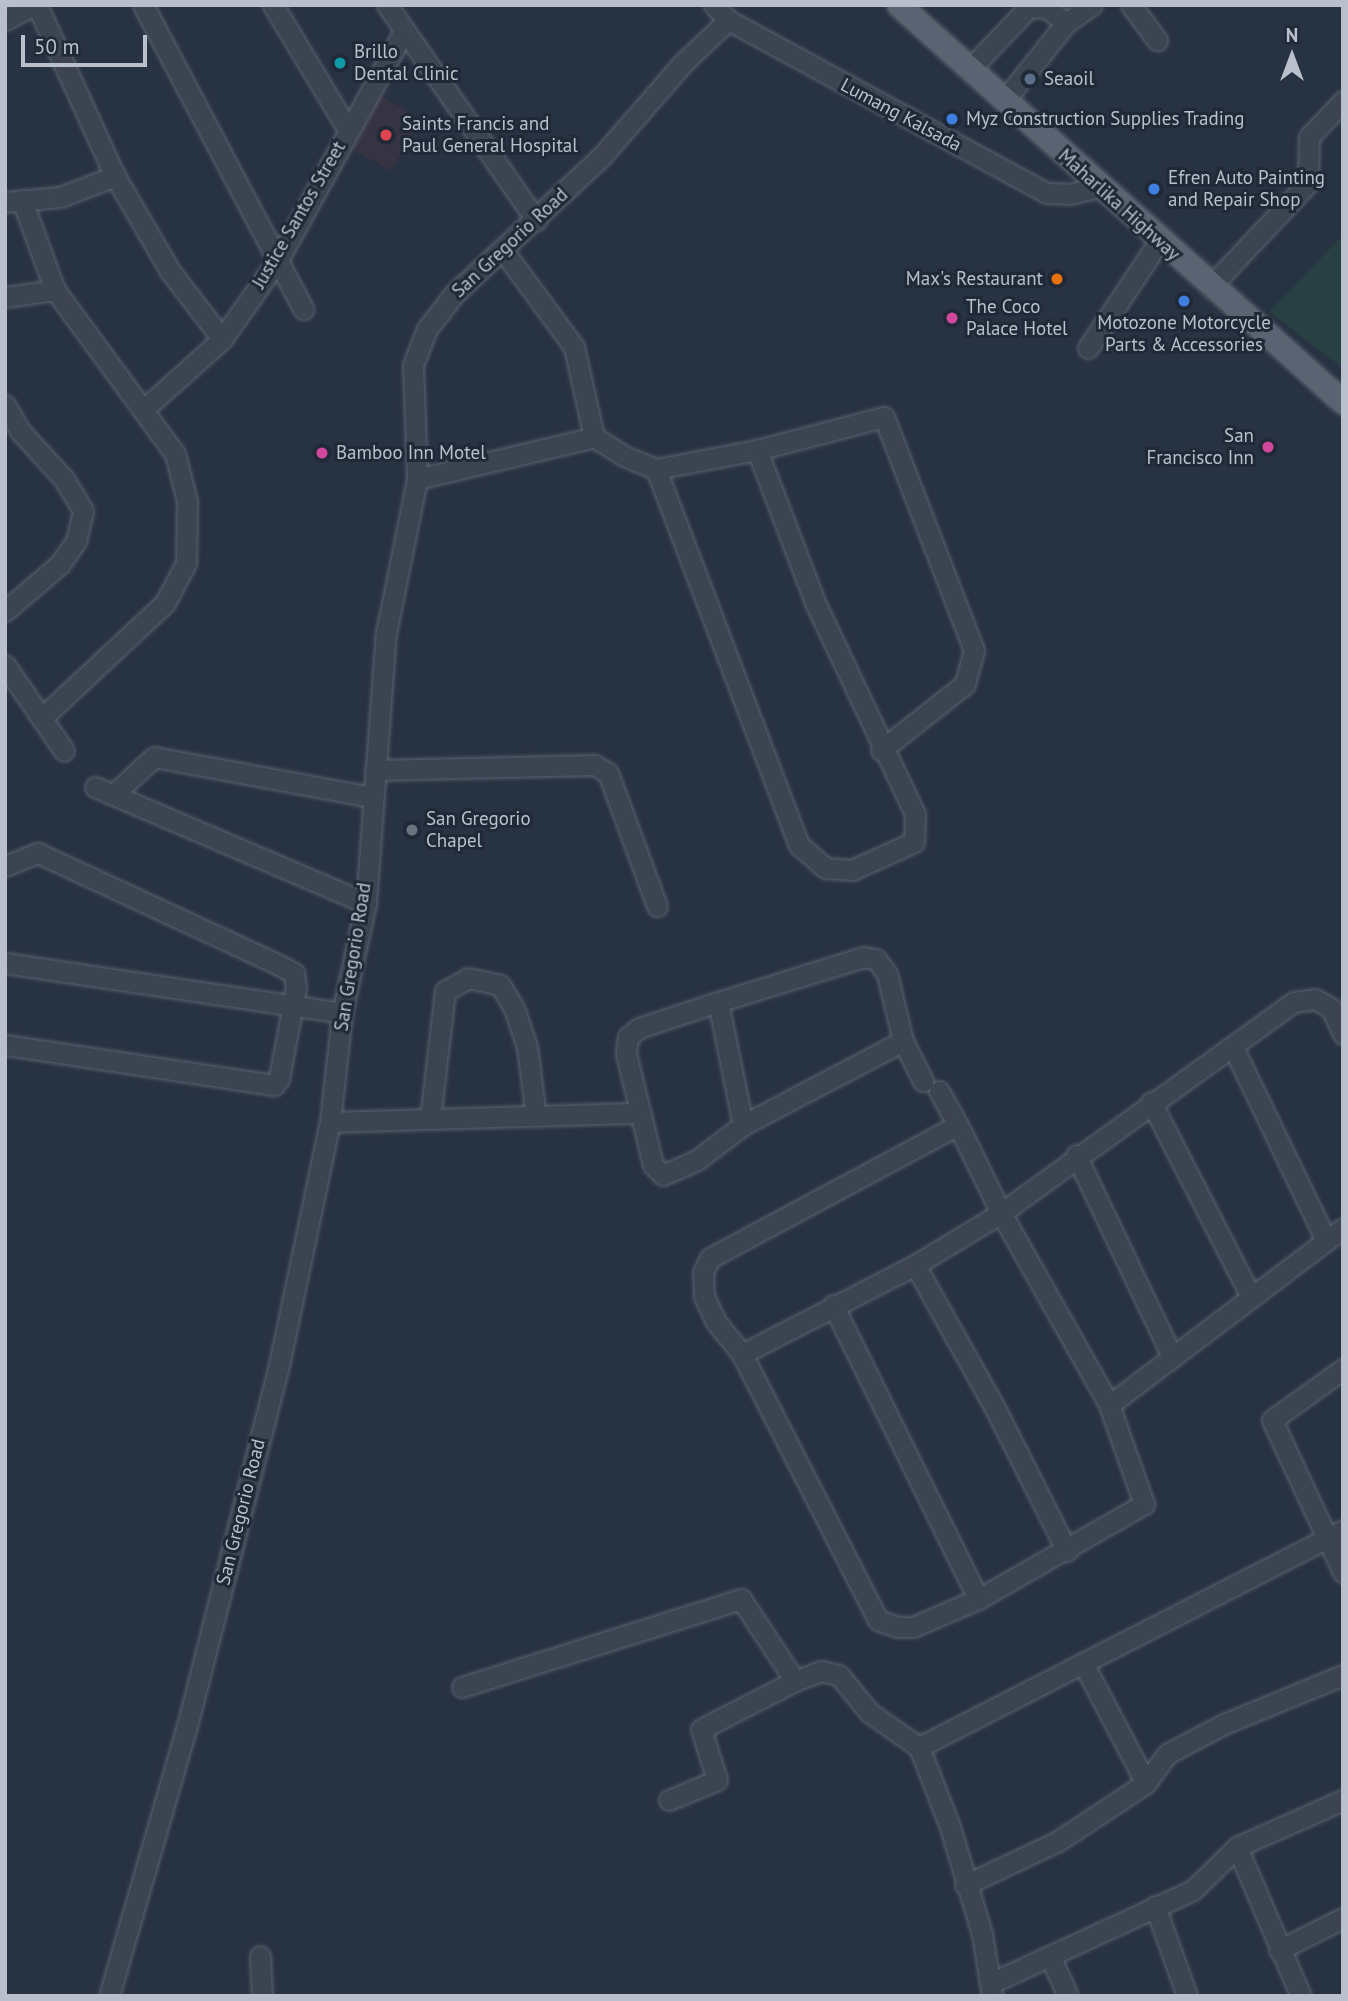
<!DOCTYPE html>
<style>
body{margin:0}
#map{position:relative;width:1348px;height:2001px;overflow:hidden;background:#273242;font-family:"PT Sans",sans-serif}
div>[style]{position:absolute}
.medical>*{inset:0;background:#363443}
.green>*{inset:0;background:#294043}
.roads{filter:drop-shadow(0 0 2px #5a626f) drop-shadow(0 0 2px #5a626f)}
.minor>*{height:19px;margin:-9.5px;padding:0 9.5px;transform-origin:9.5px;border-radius:9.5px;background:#3c4452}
.major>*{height:23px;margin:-11.5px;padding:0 11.5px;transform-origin:11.5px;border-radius:11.5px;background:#5a6372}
.dots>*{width:19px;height:19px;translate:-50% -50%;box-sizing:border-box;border:4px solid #202937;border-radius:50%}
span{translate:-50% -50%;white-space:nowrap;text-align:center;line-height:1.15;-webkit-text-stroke:6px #202937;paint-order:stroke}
.poi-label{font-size:19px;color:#b9c0cc}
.left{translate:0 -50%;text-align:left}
.right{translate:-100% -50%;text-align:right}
.street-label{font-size:19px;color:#b9c0cc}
.frame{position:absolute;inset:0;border:7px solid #b9c0cc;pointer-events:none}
.north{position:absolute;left:1257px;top:21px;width:70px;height:70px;-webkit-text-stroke:5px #202937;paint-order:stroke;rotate:0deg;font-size:19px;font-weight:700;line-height:28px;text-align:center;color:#b9c0cc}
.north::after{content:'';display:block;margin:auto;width:24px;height:32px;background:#b9c0cc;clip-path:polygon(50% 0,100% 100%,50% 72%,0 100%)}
.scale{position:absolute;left:21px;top:35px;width:126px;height:32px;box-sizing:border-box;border:4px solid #b9c0cc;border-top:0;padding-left:9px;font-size:21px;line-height:24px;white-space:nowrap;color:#b9c0cc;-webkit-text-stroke:5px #202937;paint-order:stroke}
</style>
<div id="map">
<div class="medical">
<div style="clip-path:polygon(380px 95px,420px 119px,391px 171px,353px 150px)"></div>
</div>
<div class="green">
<div style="clip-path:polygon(1343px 235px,1343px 368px,1269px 312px)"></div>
</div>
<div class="roads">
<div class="minor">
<div style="left:37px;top:5px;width:188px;rotate:65.5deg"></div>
<div style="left:115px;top:176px;width:110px;rotate:59.9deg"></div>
<div style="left:170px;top:271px;width:86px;rotate:52.6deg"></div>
<div style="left:143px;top:5px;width:344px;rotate:62.2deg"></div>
<div style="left:273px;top:5px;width:146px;rotate:59deg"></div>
<div style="left:387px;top:5px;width:262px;rotate:55.3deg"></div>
<div style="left:714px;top:5px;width:21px;rotate:47deg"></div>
<div style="left:728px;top:20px;width:362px;rotate:28.5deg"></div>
<div style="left:1046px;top:193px;width:24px;rotate:2deg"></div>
<div style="left:1070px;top:194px;width:30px;rotate:-14deg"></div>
<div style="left:1131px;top:5px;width:44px;rotate:53.4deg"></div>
<div style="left:5px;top:20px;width:32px;rotate:-28deg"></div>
<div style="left:970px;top:69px;width:84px;rotate:-46.4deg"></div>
<div style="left:1028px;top:8px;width:17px;rotate:-3deg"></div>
<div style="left:1045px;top:7px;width:26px;rotate:37deg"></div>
<div style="left:1066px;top:23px;width:32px;rotate:-35deg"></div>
<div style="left:1004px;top:101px;width:100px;rotate:-51.5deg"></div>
<div style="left:22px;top:200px;width:96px;rotate:69.9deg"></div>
<div style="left:55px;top:290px;width:203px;rotate:53.8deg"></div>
<div style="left:175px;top:454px;width:49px;rotate:75.7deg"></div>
<div style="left:187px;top:501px;width:62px;rotate:90.9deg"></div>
<div style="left:186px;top:563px;width:45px;rotate:117.7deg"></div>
<div style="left:165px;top:603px;width:166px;rotate:137deg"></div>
<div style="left:5px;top:202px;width:55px;rotate:-5.2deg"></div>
<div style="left:60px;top:197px;width:59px;rotate:-20.9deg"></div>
<div style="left:502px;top:249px;width:122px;rotate:53.7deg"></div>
<div style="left:574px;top:347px;width:92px;rotate:77.5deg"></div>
<div style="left:594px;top:437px;width:36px;rotate:32deg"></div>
<div style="left:624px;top:456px;width:35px;rotate:22deg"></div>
<div style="left:656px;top:469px;width:103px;rotate:-10.7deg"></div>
<div style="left:757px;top:450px;width:131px;rotate:-14.6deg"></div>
<div style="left:884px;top:417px;width:250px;rotate:68.9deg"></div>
<div style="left:974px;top:650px;width:35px;rotate:105deg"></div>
<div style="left:965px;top:684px;width:107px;rotate:141.8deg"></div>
<div style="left:1210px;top:287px;width:143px;rotate:-46.7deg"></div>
<div style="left:1308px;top:183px;width:46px;rotate:-88.8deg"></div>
<div style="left:1309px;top:137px;width:50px;rotate:-46.6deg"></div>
<div style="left:5px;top:297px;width:50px;rotate:-8deg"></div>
<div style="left:1088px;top:348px;width:128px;rotate:-56.4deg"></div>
<div style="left:5px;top:405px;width:30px;rotate:60deg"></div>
<div style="left:20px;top:431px;width:65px;rotate:47.5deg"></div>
<div style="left:64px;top:479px;width:37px;rotate:59deg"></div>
<div style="left:83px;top:511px;width:31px;rotate:103deg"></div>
<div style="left:76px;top:541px;width:28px;rotate:125deg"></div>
<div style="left:60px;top:564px;width:72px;rotate:139.5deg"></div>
<div style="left:143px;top:410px;width:106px;rotate:-41.9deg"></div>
<div style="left:222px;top:339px;width:97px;rotate:-54.7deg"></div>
<div style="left:278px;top:260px;width:259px;rotate:-61.2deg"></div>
<div style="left:656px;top:469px;width:402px;rotate:69.2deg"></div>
<div style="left:799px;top:845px;width:35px;rotate:41deg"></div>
<div style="left:825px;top:868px;width:27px;rotate:4deg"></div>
<div style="left:852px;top:870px;width:68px;rotate:-24.3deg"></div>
<div style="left:914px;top:842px;width:28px;rotate:-88deg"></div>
<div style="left:915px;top:814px;width:234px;rotate:-115.3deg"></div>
<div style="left:815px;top:602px;width:163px;rotate:-110.9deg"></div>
<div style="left:417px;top:479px;width:182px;rotate:-13.3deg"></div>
<div style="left:5px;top:665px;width:104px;rotate:55.5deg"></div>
<div style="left:375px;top:770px;width:220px;rotate:-1.3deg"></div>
<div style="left:595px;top:765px;width:15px;rotate:32deg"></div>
<div style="left:608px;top:773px;width:142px;rotate:69.8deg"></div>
<div style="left:95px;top:787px;width:295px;rotate:23.2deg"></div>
<div style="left:114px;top:794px;width:54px;rotate:-42.8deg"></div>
<div style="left:154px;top:757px;width:222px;rotate:10.4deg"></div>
<div style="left:5px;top:866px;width:35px;rotate:-22deg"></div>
<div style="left:38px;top:853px;width:268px;rotate:24.9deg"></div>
<div style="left:281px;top:966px;width:15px;rotate:28deg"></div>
<div style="left:294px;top:973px;width:14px;rotate:82deg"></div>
<div style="left:296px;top:987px;width:94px;rotate:100.5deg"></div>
<div style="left:279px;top:1079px;width:8px;rotate:130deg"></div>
<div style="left:274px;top:1085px;width:272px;rotate:-171.5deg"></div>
<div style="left:5px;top:963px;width:341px;rotate:8.4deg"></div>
<div style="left:718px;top:1002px;width:126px;rotate:78.5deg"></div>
<div style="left:903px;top:1041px;width:181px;rotate:152.3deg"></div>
<div style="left:743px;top:1125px;width:58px;rotate:142.7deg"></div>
<div style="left:697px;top:1160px;width:37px;rotate:156deg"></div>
<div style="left:663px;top:1175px;width:14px;rotate:-135deg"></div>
<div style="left:653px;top:1165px;width:115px;rotate:-103.6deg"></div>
<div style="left:626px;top:1053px;width:16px;rotate:-83deg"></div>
<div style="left:628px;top:1037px;width:14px;rotate:-39deg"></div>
<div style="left:639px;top:1028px;width:83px;rotate:-18.2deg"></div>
<div style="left:718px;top:1002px;width:152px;rotate:-17.2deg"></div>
<div style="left:863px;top:957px;width:13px;rotate:9deg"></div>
<div style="left:876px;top:959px;width:19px;rotate:54deg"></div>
<div style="left:887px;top:974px;width:69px;rotate:76.6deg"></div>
<div style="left:903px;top:1041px;width:45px;rotate:63.4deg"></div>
<div style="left:1233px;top:1047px;width:214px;rotate:64.3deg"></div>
<div style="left:939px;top:1091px;width:39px;rotate:61deg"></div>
<div style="left:958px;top:1125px;width:98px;rotate:64deg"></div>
<div style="left:1001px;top:1213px;width:220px;rotate:60.6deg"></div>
<div style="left:1109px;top:1405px;width:105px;rotate:70.5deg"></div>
<div style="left:1144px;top:1504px;width:191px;rotate:150.2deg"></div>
<div style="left:978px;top:1599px;width:71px;rotate:156.7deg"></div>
<div style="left:913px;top:1627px;width:15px;rotate:180deg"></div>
<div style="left:898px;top:1627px;width:21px;rotate:-161deg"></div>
<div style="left:878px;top:1620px;width:299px;rotate:-117.1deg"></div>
<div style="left:742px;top:1354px;width:41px;rotate:-129.1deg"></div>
<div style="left:716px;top:1322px;width:29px;rotate:-115deg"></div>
<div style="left:704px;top:1296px;width:24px;rotate:-92deg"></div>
<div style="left:703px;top:1272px;width:16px;rotate:-63deg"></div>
<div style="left:710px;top:1258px;width:281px;rotate:-28.2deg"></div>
<div style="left:1151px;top:1102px;width:217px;rotate:62.8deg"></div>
<div style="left:430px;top:1119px;width:129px;rotate:-83.3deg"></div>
<div style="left:445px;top:991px;width:26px;rotate:-29deg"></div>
<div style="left:468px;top:978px;width:33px;rotate:12deg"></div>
<div style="left:500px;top:985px;width:27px;rotate:59deg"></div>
<div style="left:514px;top:1008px;width:41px;rotate:71.6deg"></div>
<div style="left:527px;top:1047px;width:70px;rotate:82.6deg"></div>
<div style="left:330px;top:1122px;width:308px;rotate:-1.7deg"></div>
<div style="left:1076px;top:1155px;width:223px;rotate:64.5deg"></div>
<div style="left:915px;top:1265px;width:164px;rotate:60.8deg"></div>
<div style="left:995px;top:1408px;width:160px;rotate:63.3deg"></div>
<div style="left:833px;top:1305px;width:328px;rotate:63.7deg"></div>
<div style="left:742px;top:1354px;width:195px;rotate:-27.2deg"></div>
<div style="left:915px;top:1265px;width:100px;rotate:-31.2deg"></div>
<div style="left:1001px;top:1213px;width:361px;rotate:-35.8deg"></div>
<div style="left:1294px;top:1002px;width:21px;rotate:-8deg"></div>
<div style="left:1315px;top:999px;width:18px;rotate:29deg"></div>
<div style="left:1331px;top:1008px;width:29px;rotate:65deg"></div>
<div style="left:1343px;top:1369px;width:87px;rotate:144.3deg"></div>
<div style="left:1272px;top:1420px;width:168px;rotate:65deg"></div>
<div style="left:1109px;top:1405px;width:293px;rotate:-37.1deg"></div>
<div style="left:1084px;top:1665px;width:133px;rotate:62.3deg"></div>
<div style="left:462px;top:1687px;width:293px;rotate:-17.5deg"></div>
<div style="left:741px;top:1599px;width:98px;rotate:56.6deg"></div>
<div style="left:919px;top:1747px;width:476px;rotate:-27.1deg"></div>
<div style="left:669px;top:1800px;width:52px;rotate:-22.6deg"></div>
<div style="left:717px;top:1780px;width:53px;rotate:-107.4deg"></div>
<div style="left:701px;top:1729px;width:106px;rotate:-27.1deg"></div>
<div style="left:795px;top:1681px;width:28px;rotate:-21deg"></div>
<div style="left:821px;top:1671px;width:18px;rotate:13deg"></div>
<div style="left:839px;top:1675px;width:49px;rotate:50.8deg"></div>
<div style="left:870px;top:1713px;width:60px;rotate:34.8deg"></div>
<div style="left:919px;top:1747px;width:86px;rotate:68.8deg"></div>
<div style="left:950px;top:1827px;width:112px;rotate:73.3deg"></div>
<div style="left:982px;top:1934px;width:63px;rotate:80.8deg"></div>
<div style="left:1237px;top:1847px;width:162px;rotate:66.8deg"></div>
<div style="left:965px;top:1885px;width:103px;rotate:-25.3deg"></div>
<div style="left:1058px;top:1841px;width:105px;rotate:-33.4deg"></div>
<div style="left:1146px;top:1783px;width:36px;rotate:-54deg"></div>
<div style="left:1167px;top:1754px;width:64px;rotate:-27.8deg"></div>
<div style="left:1224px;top:1724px;width:129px;rotate:-22.4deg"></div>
<div style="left:1155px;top:1906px;width:96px;rotate:70.4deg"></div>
<div style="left:1279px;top:1950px;width:72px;rotate:-26.6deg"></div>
<div style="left:260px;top:1956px;width:40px;rotate:87.1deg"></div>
<div style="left:1050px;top:1956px;width:44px;rotate:65.8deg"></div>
<div style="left:991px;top:1983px;width:222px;rotate:-24.7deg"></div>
<div style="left:1193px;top:1890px;width:62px;rotate:-44.3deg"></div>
<div style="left:1237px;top:1847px;width:116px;rotate:-23.9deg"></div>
<div style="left:109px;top:1996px;width:277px;rotate:-73.9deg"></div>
<div style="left:186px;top:1730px;width:372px;rotate:-75.7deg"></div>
<div style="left:278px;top:1370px;width:253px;rotate:-78.2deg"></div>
<div style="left:330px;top:1122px;width:110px;rotate:-83.7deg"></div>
<div style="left:342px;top:1013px;width:113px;rotate:-77.7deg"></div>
<div style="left:366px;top:903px;width:271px;rotate:-85.8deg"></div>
<div style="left:386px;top:633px;width:157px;rotate:-78.6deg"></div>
<div style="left:417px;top:479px;width:114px;rotate:-92deg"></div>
<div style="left:413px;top:365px;width:39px;rotate:-69deg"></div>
<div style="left:427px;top:329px;width:46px;rotate:-52.1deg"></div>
<div style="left:455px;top:293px;width:201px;rotate:-43deg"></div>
<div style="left:602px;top:156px;width:122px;rotate:-49deg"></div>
<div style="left:682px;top:64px;width:64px;rotate:-43.7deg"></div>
</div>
<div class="major">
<div style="left:899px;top:5px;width:596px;rotate:41.8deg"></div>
</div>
</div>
<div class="dots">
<div style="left:340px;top:63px;background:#0f9aa8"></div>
<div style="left:1030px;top:79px;background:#5c6f8a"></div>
<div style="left:952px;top:119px;background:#3f7fe0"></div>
<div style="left:386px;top:135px;background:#e0444e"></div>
<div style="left:1154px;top:189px;background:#3f7fe0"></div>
<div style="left:1057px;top:279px;background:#e8710a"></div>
<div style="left:1184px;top:301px;background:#3f7fe0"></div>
<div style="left:952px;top:318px;background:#d1479c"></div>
<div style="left:1268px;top:447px;background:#d1479c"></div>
<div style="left:322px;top:453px;background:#d1479c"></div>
<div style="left:412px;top:830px;background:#6b7280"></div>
</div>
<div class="poi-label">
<span class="left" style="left:354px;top:63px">Brillo<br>Dental Clinic</span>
<span class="left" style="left:1044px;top:79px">Seaoil</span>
<span class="left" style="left:966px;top:119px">Myz Construction Supplies Trading</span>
<span class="left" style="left:402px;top:135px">Saints Francis and<br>Paul General Hospital</span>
<span class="left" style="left:1168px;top:189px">Efren Auto Painting<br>and Repair Shop</span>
<span class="right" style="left:1043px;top:279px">Max's Restaurant</span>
<span class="left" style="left:966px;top:318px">The Coco<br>Palace Hotel</span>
<span style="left:1184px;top:334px">Motozone Motorcycle<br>Parts &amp; Accessories</span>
<span class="right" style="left:1254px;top:447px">San<br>Francisco Inn</span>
<span class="left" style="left:336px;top:453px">Bamboo Inn Motel</span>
<span class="left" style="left:426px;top:830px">San Gregorio<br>Chapel</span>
</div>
<div class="street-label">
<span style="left:901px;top:115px;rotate:28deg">Lumang Kalsada</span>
<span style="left:1119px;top:205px;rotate:42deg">Maharlika Highway</span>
<span style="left:299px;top:215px;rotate:-60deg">Justice Santos Street</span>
<span style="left:510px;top:243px;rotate:-43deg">San Gregorio Road</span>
<span style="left:353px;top:957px;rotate:-81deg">San Gregorio Road</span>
<span style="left:241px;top:1512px;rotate:-76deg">San Gregorio Road</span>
</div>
<div class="frame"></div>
<div class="north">N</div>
<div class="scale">50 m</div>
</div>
